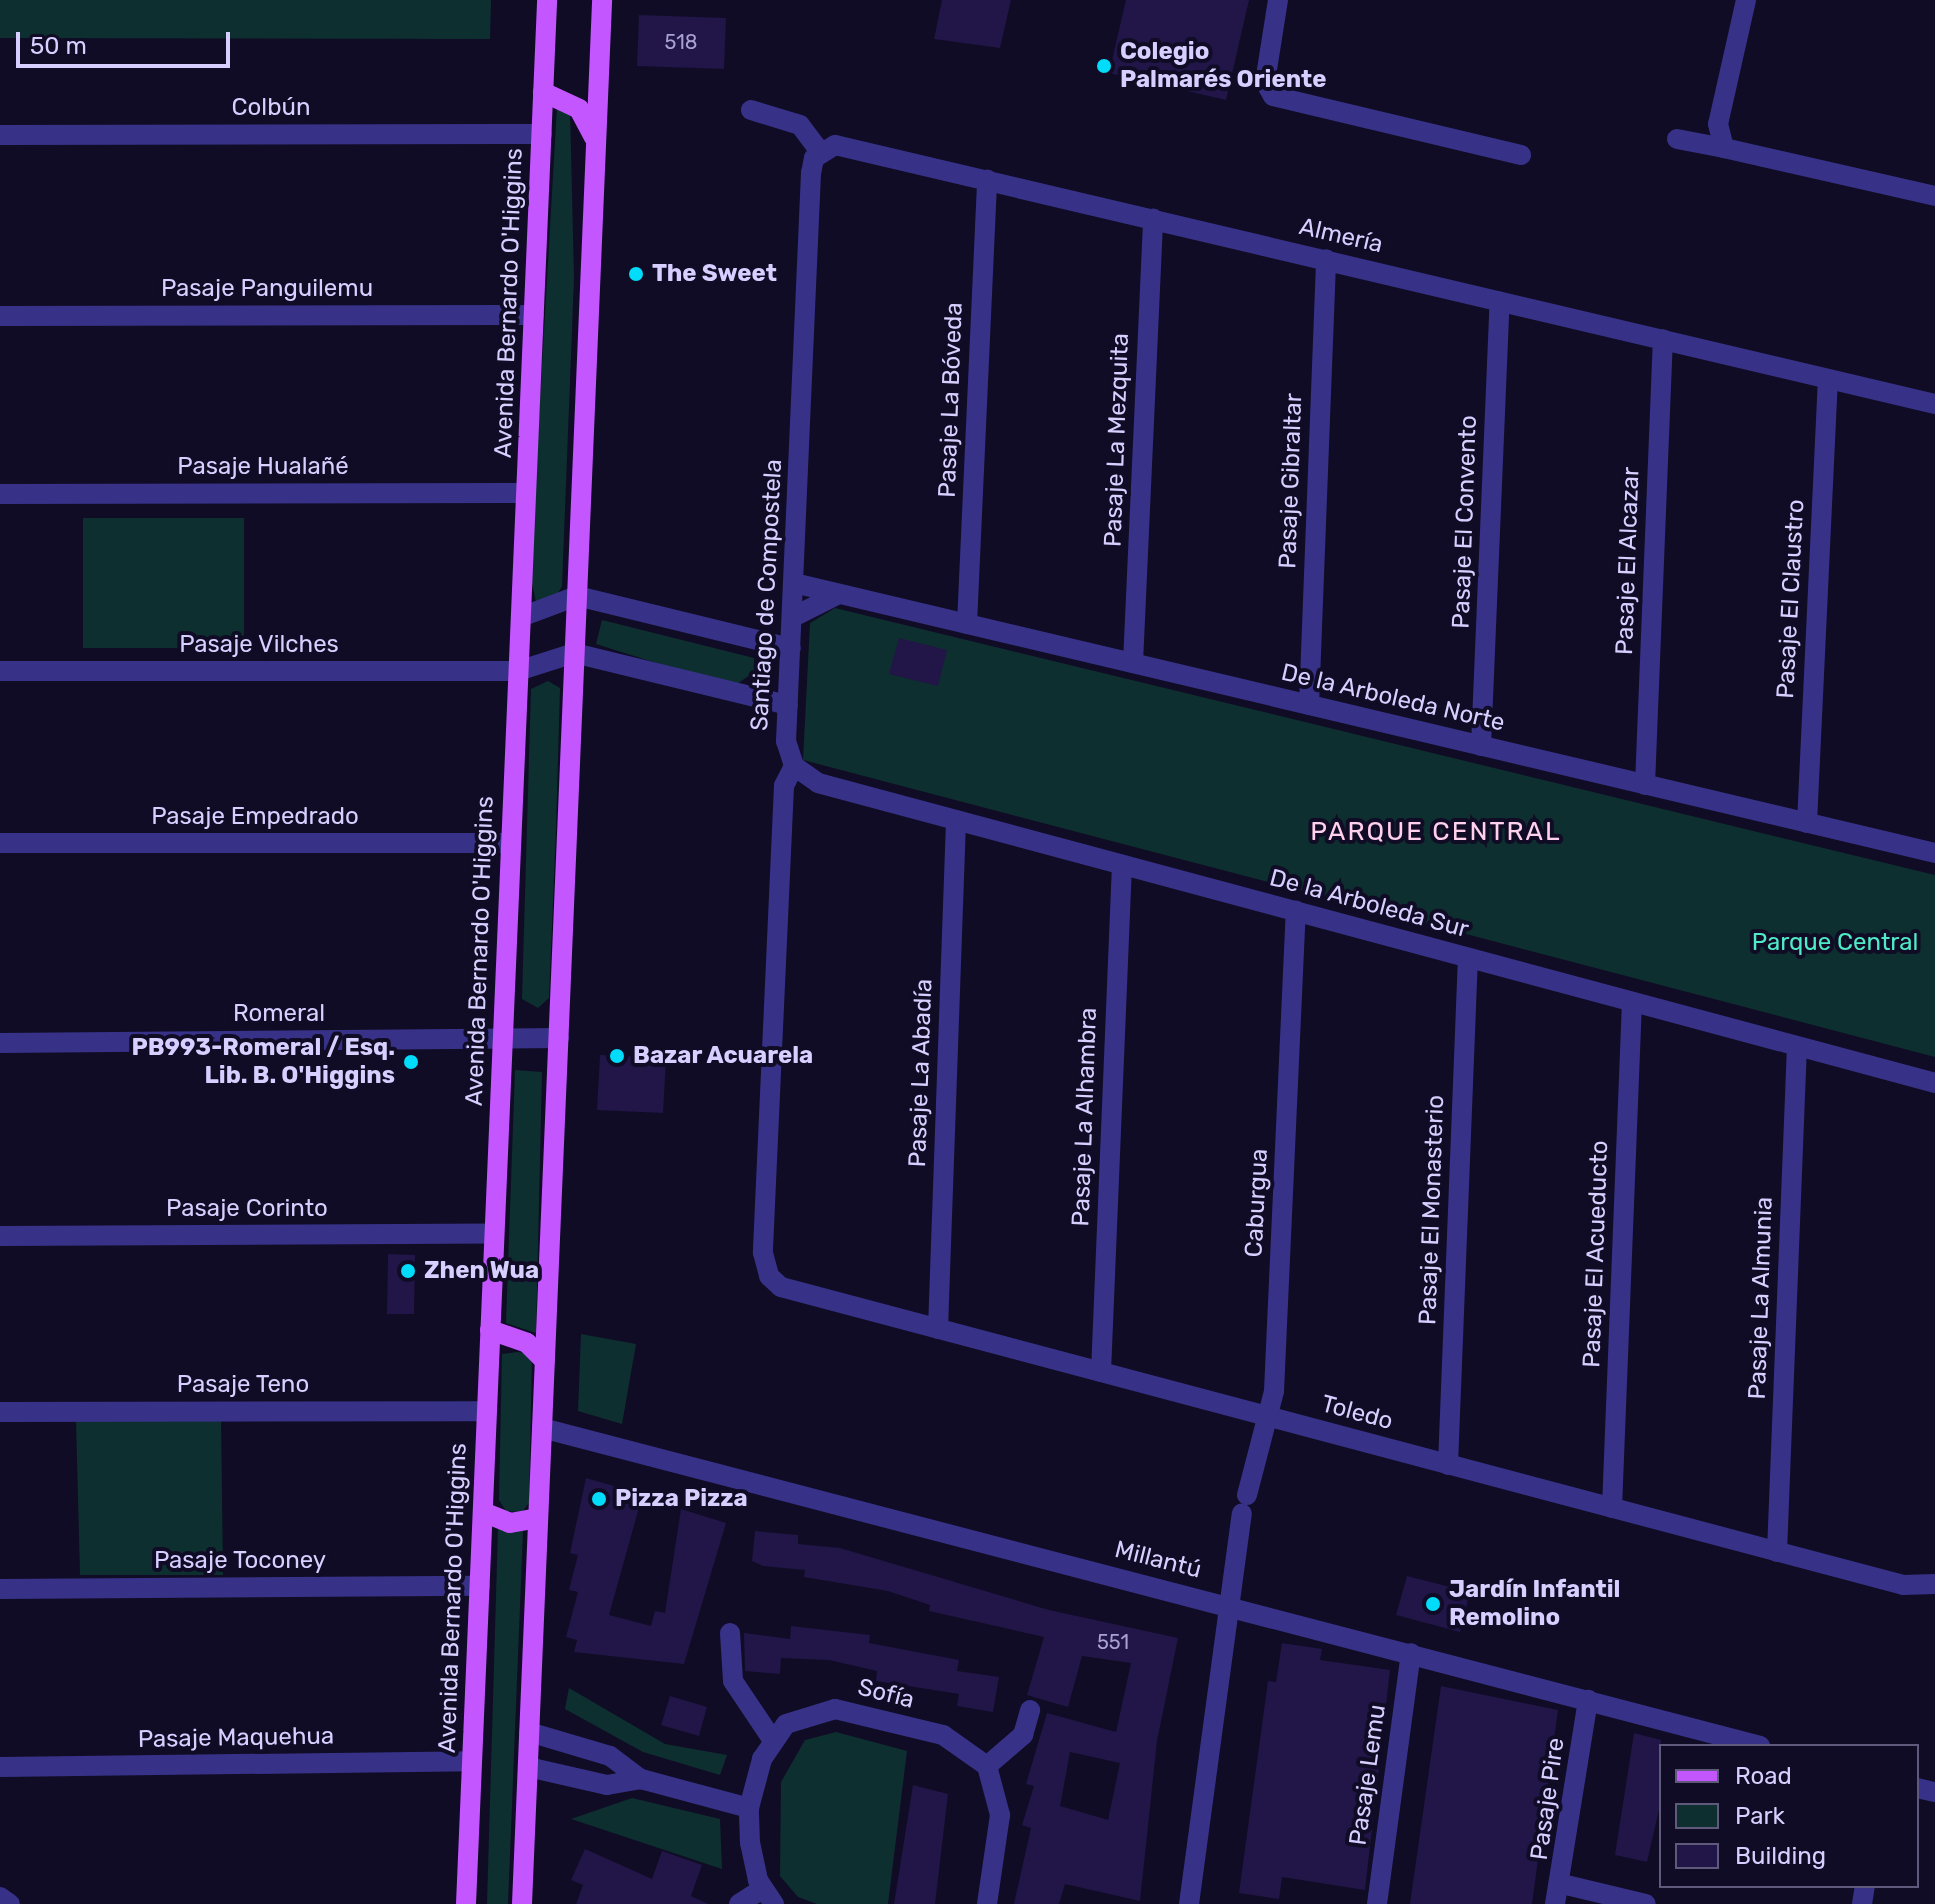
<!DOCTYPE html>
<meta charset="utf-8">
<style>
body{margin:0}
#map{position:relative;width:1935px;height:1904px;overflow:hidden;background:#100c25;font-family:Rubik,sans-serif}
div>[style]{position:absolute}
.green>*{inset:0;background:#0e2f2f}
.building>*{inset:0;background:#211647}
.minor>*{height:20px;margin:-10px;padding:0 10px;transform-origin:10px;border-radius:10px;background:#373288}
.major>*{height:20px;margin:-10px;padding:0 10px;transform-origin:10px;border-radius:10px;background:#c356ff}
.dots>*{width:22px;height:22px;translate:-50% -50%;box-sizing:border-box;border:4px solid #100c25;border-radius:50%}
span{translate:-50% -50%;white-space:nowrap;text-align:center;line-height:1.15;-webkit-text-stroke:8px #100c25;paint-order:stroke}
.number-label{font-size:20px;color:#a9a1d1}
.number-label span{-webkit-text-stroke-width:0}
.poi-label{font-size:24px;color:#d6cfff;font-weight:700}
.left{translate:0 -50%;text-align:left}
.right{translate:-100% -50%;text-align:right}
.street-label{font-size:24px;color:#d6cfff}
.park-label{font-size:24px;color:#4febc7}
.neighbourhood-label{font-size:26px;color:#ffd1ed;letter-spacing:2px}
.legend{position:absolute;left:1659px;top:1744px;width:260px;height:144px;box-sizing:border-box;background:#100c25;border:2px solid #5f5a7c;margin:0;padding:10px 14px;list-style:none;font-size:24px;color:#d6cfff}
.legend li{display:flex;align-items:center;gap:16px;height:40px}
.legend b{width:40px;border:2px solid #5f5a7c}
.scale{position:absolute;left:16px;top:32px;width:214px;height:36px;box-sizing:border-box;border:4px solid #d6cfff;border-top:0;padding-left:10px;font-size:24px;line-height:28px;white-space:nowrap;color:#d6cfff;-webkit-text-stroke:6px #100c25;paint-order:stroke}
</style>
<div id="map">
<div class="green">
<div style="clip-path:polygon(0 0,491px 0,490px 39px,0 38px)"></div>
<div style="clip-path:polygon(557px 107px,570px 110px,574px 278px,562px 586px,556px 597px,536px 602px,530px 574px)"></div>
<div style="clip-path:polygon(83px 518px,244px 518px,244px 648px,83px 648px)"></div>
<div style="clip-path:polygon(835px 608px,1935px 875px,1935px 1057px,803px 760px,810px 623px)"></div>
<div style="clip-path:polygon(602px 620px,754px 658px,754px 672px,733px 687px,596px 644px)"></div>
<div style="clip-path:polygon(548px 681px,560px 688px,556px 830px,549px 998px,538px 1008px,522px 999px,531px 689px)"></div>
<div style="clip-path:polygon(515px 1070px,542px 1072px,536px 1333px,506px 1323px)"></div>
<div style="clip-path:polygon(581px 1334px,636px 1344px,622px 1424px,578px 1411px)"></div>
<div style="clip-path:polygon(518px 1352px,532px 1354px,529px 1503px,522px 1512px,506px 1511px,499px 1500px,502px 1354px)"></div>
<div style="clip-path:polygon(221px 1415px,223px 1575px,80px 1575px,76px 1420px)"></div>
<div style="clip-path:polygon(498px 1528px,523px 1531px,508px 1904px,487px 1904px)"></div>
<div style="clip-path:polygon(569px 1688px,665px 1744px,727px 1755px,720px 1775px,643px 1752px,565px 1709px)"></div>
<div style="clip-path:polygon(836px 1732px,907px 1751px,888px 1904px,817px 1904px,798px 1897px,780px 1876px,781px 1782px,805px 1740px)"></div>
<div style="clip-path:polygon(632px 1798px,720px 1819px,722px 1869px,571px 1819px)"></div>
</div>
<div class="building">
<div style="clip-path:polygon(942px 0,1011px 0,1000px 48px,934px 39px)"></div>
<div style="clip-path:polygon(1126px 0,1249px 0,1226px 100px,1109px 73px)"></div>
<div style="clip-path:polygon(639px 15px,726px 18px,724px 69px,637px 66px)"></div>
<div style="clip-path:polygon(899px 638px,947px 650px,938px 686px,889px 674px)"></div>
<div style="clip-path:polygon(600px 1055px,666px 1058px,663px 1113px,597px 1110px)"></div>
<div style="clip-path:polygon(388px 1254px,415px 1255px,414px 1314px,387px 1314px)"></div>
<div style="clip-path:polygon(586px 1478px,621px 1488px,617px 1503px,640px 1504px,609px 1615px,651px 1626px,655px 1611px,665px 1613px,681px 1509px,726px 1523px,684px 1664px,574px 1652px,577px 1640px,566px 1637px,578px 1592px,569px 1590px,578px 1555px,570px 1553px)"></div>
<div style="clip-path:polygon(evenodd,755px 1531px,798px 1535px,798px 1544px,840px 1548px,1049px 1610px,1178px 1638px,1157px 1741px,1140px 1901px,1065px 1884px,1059px 1904px,1014px 1904px,1031px 1828px,1022px 1825px,1034px 1786px,1026px 1784px,1047px 1713px,1116px 1732px,1131px 1663px,1082px 1656px,1068px 1707px,1027px 1695px,1044px 1637px,929px 1611px,930px 1605px,888px 1591px,804px 1577px,805px 1570px,763px 1566px,752px 1561px,755px 1531px,1070px 1752px,1120px 1763px,1108px 1820px,1060px 1806px,1070px 1752px)"></div>
<div style="clip-path:polygon(1407px 1576px,1470px 1592px,1460px 1632px,1396px 1615px)"></div>
<div style="clip-path:polygon(791px 1626px,870px 1635px,869px 1643px,959px 1660px,957px 1671px,999px 1677px,993px 1712px,957px 1706px,959px 1694px,876px 1681px,877px 1671px,829px 1660px,781px 1658px,780px 1674px,745px 1671px,744px 1633px,790px 1639px)"></div>
<div style="clip-path:polygon(1282px 1643px,1322px 1649px,1320px 1660px,1390px 1670px,1365px 1890px,1282px 1877px,1279px 1899px,1239px 1893px,1268px 1681px,1276px 1682px)"></div>
<div style="clip-path:polygon(1441px 1686px,1558px 1710px,1532px 1904px,1410px 1904px)"></div>
<div style="clip-path:polygon(670px 1696px,707px 1707px,699px 1736px,661px 1725px)"></div>
<div style="clip-path:polygon(1634px 1733px,1661px 1740px,1661px 1801px,1647px 1862px,1615px 1855px)"></div>
<div style="clip-path:polygon(913px 1785px,948px 1794px,935px 1904px,894px 1904px)"></div>
<div style="clip-path:polygon(585px 1849px,652px 1879px,662px 1851px,702px 1865px,691px 1896px,708px 1904px,576px 1904px,583px 1885px,571px 1880px)"></div>
</div>
<div class="minor">
<div style="left:1278px;top:0;width:83px;rotate:99deg"></div>
<div style="left:1265px;top:82px;width:16px;rotate:60deg"></div>
<div style="left:1273px;top:96px;width:255px;rotate:13.4deg"></div>
<div style="left:1746px;top:0;width:127px;rotate:102.7deg"></div>
<div style="left:1718px;top:124px;width:25px;rotate:76deg"></div>
<div style="left:1724px;top:148px;width:216px;rotate:12.8deg"></div>
<div style="left:751px;top:110px;width:51px;rotate:17deg"></div>
<div style="left:800px;top:125px;width:34px;rotate:53deg"></div>
<div style="left:0;top:135px;width:542px;rotate:-0.11deg"></div>
<div style="left:1677px;top:139px;width:48px;rotate:10.8deg"></div>
<div style="left:0;top:316px;width:534px;rotate:-0.11deg"></div>
<div style="left:1935px;top:404px;width:1130px;rotate:-166.75deg"></div>
<div style="left:835px;top:145px;width:25px;rotate:148deg"></div>
<div style="left:814px;top:158px;width:15px;rotate:101deg"></div>
<div style="left:811px;top:173px;width:569px;rotate:92.52deg"></div>
<div style="left:786px;top:741px;width:26px;rotate:72deg"></div>
<div style="left:794px;top:766px;width:29px;rotate:35deg"></div>
<div style="left:818px;top:783px;width:1157px;rotate:15.03deg"></div>
<div style="left:0;top:494px;width:526px;rotate:-0.11deg"></div>
<div style="left:794px;top:583px;width:1173px;rotate:13.31deg"></div>
<div style="left:521px;top:617px;width:60px;rotate:-20.6deg"></div>
<div style="left:577px;top:596px;width:220px;rotate:13.7deg"></div>
<div style="left:793px;top:617px;width:51px;rotate:-26.6deg"></div>
<div style="left:967px;top:624px;width:445px;rotate:-87.4deg"></div>
<div style="left:1133px;top:663px;width:445px;rotate:-87.4deg"></div>
<div style="left:0;top:671px;width:518px"></div>
<div style="left:518px;top:671px;width:59px;rotate:-17.8deg"></div>
<div style="left:574px;top:653px;width:220px;rotate:13.7deg"></div>
<div style="left:1309px;top:705px;width:446px;rotate:-87.8deg"></div>
<div style="left:1481px;top:746px;width:445px;rotate:-87.6deg"></div>
<div style="left:794px;top:766px;width:22px;rotate:117deg"></div>
<div style="left:784px;top:786px;width:467px;rotate:92.6deg"></div>
<div style="left:763px;top:1253px;width:24px;rotate:75deg"></div>
<div style="left:769px;top:1276px;width:16px;rotate:43deg"></div>
<div style="left:781px;top:1287px;width:1161px;rotate:14.87deg"></div>
<div style="left:1903px;top:1585px;width:32px;rotate:-2deg"></div>
<div style="left:1645px;top:785px;width:446px;rotate:-87.7deg"></div>
<div style="left:1807px;top:823px;width:444px;rotate:-87.3deg"></div>
<div style="left:0;top:843px;width:511px"></div>
<div style="left:0;top:1043px;width:559px;rotate:-0.51deg"></div>
<div style="left:0;top:1236px;width:494px;rotate:-0.3deg"></div>
<div style="left:938px;top:1329px;width:509px;rotate:-87.97deg"></div>
<div style="left:1101px;top:1372px;width:508px;rotate:-87.63deg"></div>
<div style="left:0;top:1412px;width:487px;rotate:-0.1deg"></div>
<div style="left:542px;top:1428px;width:1259px;rotate:14.63deg"></div>
<div style="left:1448px;top:1465px;width:508px;rotate:-87.75deg"></div>
<div style="left:1247px;top:1495px;width:107px;rotate:-75.4deg"></div>
<div style="left:1274px;top:1391px;width:481px;rotate:-87.4deg"></div>
<div style="left:1612px;top:1508px;width:506px;rotate:-87.74deg"></div>
<div style="left:1777px;top:1552px;width:506px;rotate:-87.74deg"></div>
<div style="left:0;top:1589px;width:480px;rotate:-0.4deg"></div>
<div style="left:730px;top:1633px;width:48px;rotate:86.4deg"></div>
<div style="left:733px;top:1681px;width:70px;rotate:56.1deg"></div>
<div style="left:529px;top:1732px;width:84px;rotate:16.5deg"></div>
<div style="left:610px;top:1756px;width:39px;rotate:37deg"></div>
<div style="left:641px;top:1779px;width:112px;rotate:15deg"></div>
<div style="left:987px;top:1766px;width:48px;rotate:-40.7deg"></div>
<div style="left:1023px;top:1735px;width:26px;rotate:-74deg"></div>
<div style="left:0;top:1767px;width:472px;rotate:-0.7deg"></div>
<div style="left:528px;top:1767px;width:81px;rotate:12.8deg"></div>
<div style="left:607px;top:1785px;width:35px;rotate:-10deg"></div>
<div style="left:1917px;top:1788px;width:18px;rotate:13deg"></div>
<div style="left:1562px;top:1884px;width:86px;rotate:13.4deg"></div>
<div style="left:0;top:1897px;width:12px;rotate:35deg"></div>
<div style="left:739px;top:1904px;width:27px;rotate:-33deg"></div>
<div style="left:774px;top:1904px;width:29px;rotate:-124deg"></div>
<div style="left:758px;top:1880px;width:38px;rotate:-102deg"></div>
<div style="left:750px;top:1843px;width:35px;rotate:-92deg"></div>
<div style="left:749px;top:1808px;width:51px;rotate:-75.1deg"></div>
<div style="left:762px;top:1759px;width:42px;rotate:-55.6deg"></div>
<div style="left:786px;top:1724px;width:51px;rotate:-17deg"></div>
<div style="left:835px;top:1709px;width:111px;rotate:13.5deg"></div>
<div style="left:943px;top:1735px;width:54px;rotate:35.2deg"></div>
<div style="left:987px;top:1766px;width:51px;rotate:75.1deg"></div>
<div style="left:1000px;top:1815px;width:90px;rotate:98.3deg"></div>
<div style="left:1189px;top:1904px;width:394px;rotate:-82.3deg"></div>
<div style="left:1377px;top:1904px;width:253px;rotate:-82.3deg"></div>
<div style="left:1555px;top:1904px;width:207px;rotate:-80.8deg"></div>
<div style="left:1862px;top:1904px;width:18px;rotate:-81deg"></div>
</div>
<div class="major">
<div style="left:543px;top:92px;width:40px;rotate:25deg"></div>
<div style="left:579px;top:109px;width:32px;rotate:62deg"></div>
<div style="left:490px;top:1330px;width:39px;rotate:19deg"></div>
<div style="left:527px;top:1343px;width:25px;rotate:45deg"></div>
<div style="left:483px;top:1512px;width:29px;rotate:22deg"></div>
<div style="left:510px;top:1523px;width:28px;rotate:-10deg"></div>
<div style="left:466px;top:1904px;width:1906px;rotate:-87.56deg"></div>
<div style="left:522px;top:1904px;width:1906px;rotate:-87.59deg"></div>
</div>
<div class="dots">
<div style="left:1104px;top:66px;background:#00dcfa"></div>
<div style="left:636px;top:274px;background:#00dcfa"></div>
<div style="left:617px;top:1056px;background:#00dcfa"></div>
<div style="left:411px;top:1062px;background:#00dcfa"></div>
<div style="left:408px;top:1271px;background:#00dcfa"></div>
<div style="left:599px;top:1499px;background:#00dcfa"></div>
<div style="left:1433px;top:1604px;background:#00dcfa"></div>
</div>
<div class="number-label">
<span style="left:681px;top:42px">518</span>
<span style="left:1113px;top:1642px">551</span>
</div>
<div class="poi-label">
<span class="left" style="left:1120px;top:66px">Colegio<br>Palmarés Oriente</span>
<span class="left" style="left:652px;top:274px">The Sweet</span>
<span class="right" style="left:395px;top:1062px">PB993-Romeral / Esq.<br>Lib. B. O'Higgins</span>
<span class="left" style="left:633px;top:1056px">Bazar Acuarela</span>
<span class="left" style="left:424px;top:1271px">Zhen Wua</span>
<span class="left" style="left:615px;top:1499px">Pizza Pizza</span>
<span class="left" style="left:1449px;top:1604px">Jardín Infantil<br>Remolino</span>
</div>
<div class="street-label">
<span style="left:271px;top:108px">Colbún</span>
<span style="left:1341px;top:236px;rotate:13deg">Almería</span>
<span style="left:267px;top:289px">Pasaje Panguilemu</span>
<span style="left:509px;top:303px;rotate:-88deg">Avenida Bernardo O'Higgins</span>
<span style="left:951px;top:400px;rotate:-88deg">Pasaje La Bóveda</span>
<span style="left:1117px;top:440px;rotate:-88deg">Pasaje La Mezquita</span>
<span style="left:263px;top:467px">Pasaje Hualañé</span>
<span style="left:1291px;top:481px;rotate:-88deg">Pasaje Gibraltar</span>
<span style="left:1465px;top:522px;rotate:-88deg">Pasaje El Convento</span>
<span style="left:1628px;top:561px;rotate:-88deg">Pasaje El Alcazar</span>
<span style="left:767px;top:595px;rotate:-87deg">Santiago de Compostela</span>
<span style="left:1791px;top:599px;rotate:-87deg">Pasaje El Claustro</span>
<span style="left:259px;top:645px">Pasaje Vilches</span>
<span style="left:1393px;top:698px;rotate:13deg">De la Arboleda Norte</span>
<span style="left:255px;top:817px">Pasaje Empedrado</span>
<span style="left:1369px;top:904px;rotate:15deg">De la Arboleda Sur</span>
<span style="left:480px;top:951px;rotate:-88deg">Avenida Bernardo O'Higgins</span>
<span style="left:279px;top:1014px">Romeral</span>
<span style="left:921px;top:1073px;rotate:-88deg">Pasaje La Abadía</span>
<span style="left:1085px;top:1117px;rotate:-88deg">Pasaje La Alhambra</span>
<span style="left:1257px;top:1203px;rotate:-87deg">Caburgua</span>
<span style="left:247px;top:1209px">Pasaje Corinto</span>
<span style="left:1432px;top:1210px;rotate:-88deg">Pasaje El Monasterio</span>
<span style="left:1596px;top:1254px;rotate:-88deg">Pasaje El Acueducto</span>
<span style="left:1761px;top:1298px;rotate:-88deg">Pasaje La Almunia</span>
<span style="left:243px;top:1385px">Pasaje Teno</span>
<span style="left:1357px;top:1413px;rotate:15deg">Toledo</span>
<span style="left:1158px;top:1560px;rotate:14deg">Millantú</span>
<span style="left:240px;top:1561px">Pasaje Toconey</span>
<span style="left:453px;top:1598px;rotate:-88deg">Avenida Bernardo O'Higgins</span>
<span style="left:886px;top:1694px;rotate:14deg">Sofía</span>
<span style="left:236px;top:1738px;rotate:-1deg">Pasaje Maquehua</span>
<span style="left:1368px;top:1775px;rotate:-82deg">Pasaje Lemu</span>
<span style="left:1548px;top:1799px;rotate:-82deg">Pasaje Pire</span>
</div>
<div class="park-label">
<span style="left:1835px;top:943px">Parque Central</span>
</div>
<div class="neighbourhood-label">
<span style="left:1436px;top:832px">PARQUE CENTRAL</span>
</div>
<ul class="legend">
<li><b style="height:10px;background:#c356ff"></b>Road</li>
<li><b style="height:22px;background:#0e2f2f"></b>Park</li>
<li><b style="height:22px;background:#211647"></b>Building</li>
</ul>
<div class="scale">50 m</div>
</div>
